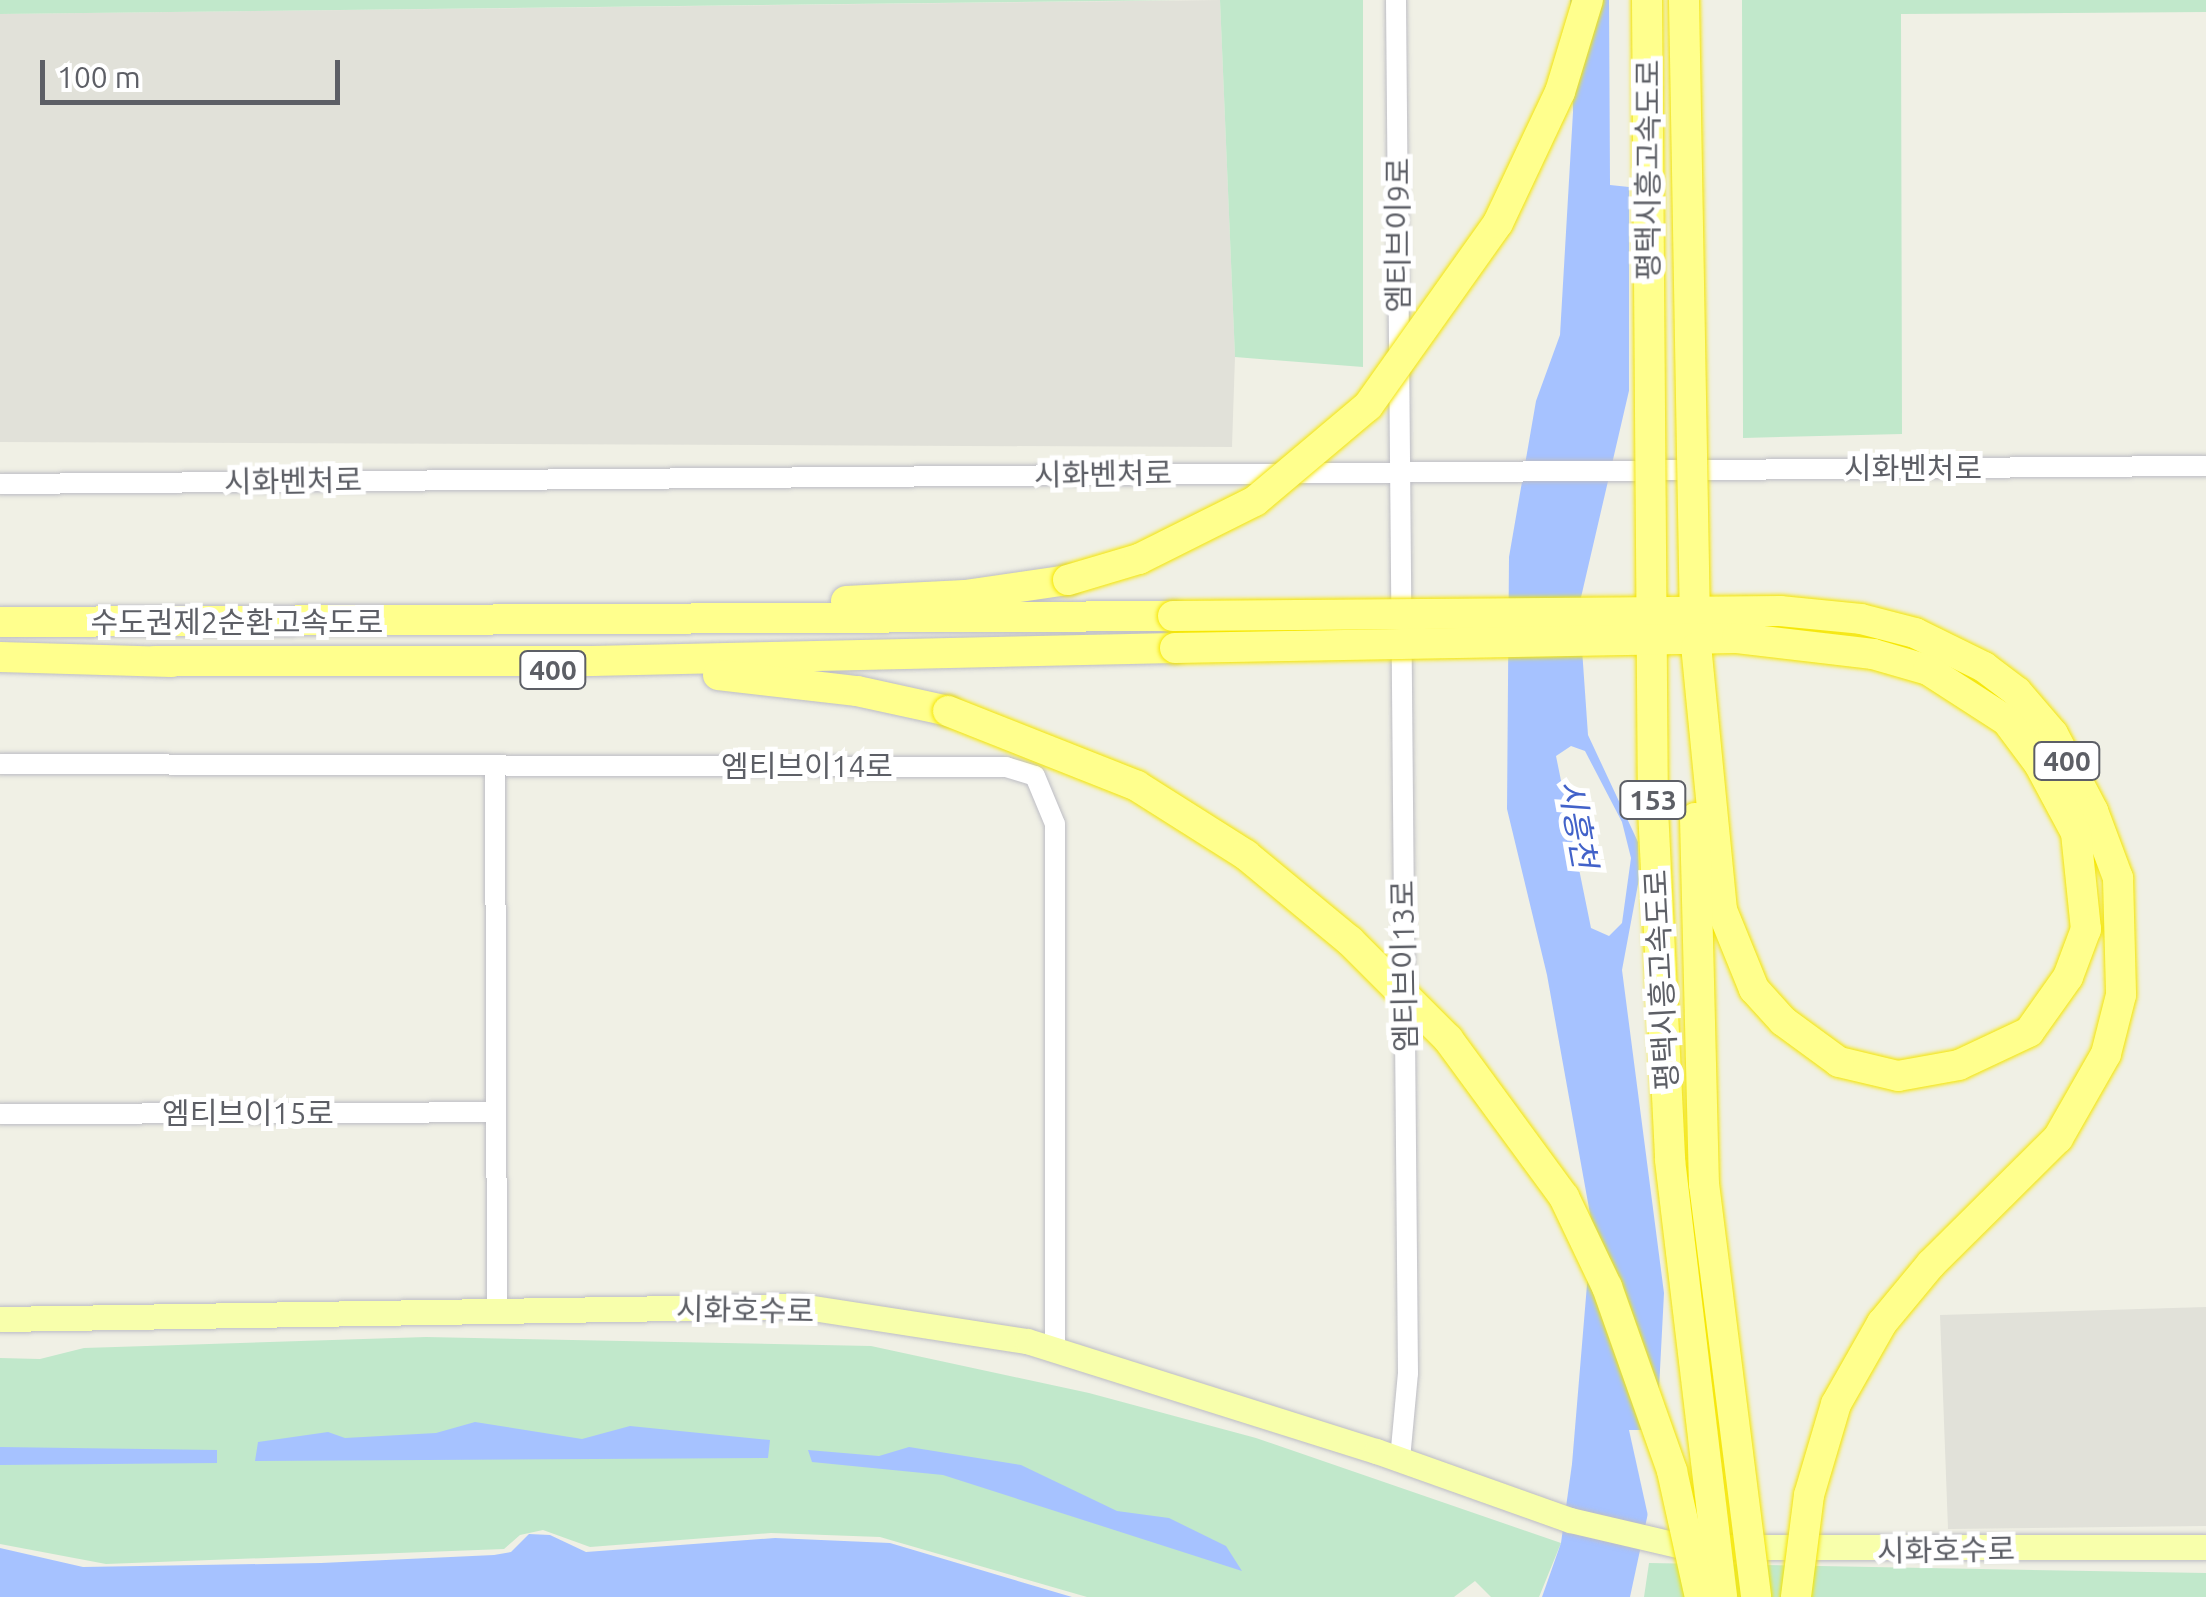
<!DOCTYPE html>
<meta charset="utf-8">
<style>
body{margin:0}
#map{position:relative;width:2206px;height:1597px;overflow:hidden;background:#f0f0e5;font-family:Ubuntu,"Noto Sans KR",sans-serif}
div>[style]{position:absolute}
.industrial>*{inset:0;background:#e1e1d9}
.green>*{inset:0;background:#c1e8cb}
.water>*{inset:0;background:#a6c2ff}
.pier>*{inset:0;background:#f0f0e5}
.roads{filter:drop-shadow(0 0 2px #bdbdc4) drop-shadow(0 0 2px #bdbdc4)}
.minor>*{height:20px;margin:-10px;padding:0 10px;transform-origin:10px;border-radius:10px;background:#fff}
.major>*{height:25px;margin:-12.5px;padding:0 12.5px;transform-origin:12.5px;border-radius:12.5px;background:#f8ffab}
.highway>*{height:30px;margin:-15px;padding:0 15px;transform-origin:15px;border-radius:15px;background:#ffff8d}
.bridges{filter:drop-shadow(0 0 2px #f5e600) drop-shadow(0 0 2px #f5e600)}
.highway-bridge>*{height:30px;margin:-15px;padding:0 15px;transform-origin:15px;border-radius:15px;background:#ffff8d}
span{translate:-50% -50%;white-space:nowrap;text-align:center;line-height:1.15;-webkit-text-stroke:10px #fff;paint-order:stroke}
.shield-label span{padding:2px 8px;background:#fff;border:2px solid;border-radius:8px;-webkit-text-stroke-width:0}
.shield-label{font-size:28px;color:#5d5f66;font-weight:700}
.street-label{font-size:30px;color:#5d5f66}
.water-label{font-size:32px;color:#4262c9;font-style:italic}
.scale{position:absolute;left:40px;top:60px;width:300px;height:45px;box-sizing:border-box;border:5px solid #5d5f66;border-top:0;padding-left:12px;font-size:30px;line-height:35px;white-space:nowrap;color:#5d5f66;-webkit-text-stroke:8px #fff;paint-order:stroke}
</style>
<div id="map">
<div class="industrial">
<div style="clip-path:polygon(1220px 0,1235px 357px,1232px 447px,0 442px,0 14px)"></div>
<div style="clip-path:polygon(2206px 1307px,2206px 1526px,1948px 1529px,1940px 1315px)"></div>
</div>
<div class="green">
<div style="clip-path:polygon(0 0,1179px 0,0 14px)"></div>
<div style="clip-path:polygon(1220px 0,1363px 0,1363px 367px,1235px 357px)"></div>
<div style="clip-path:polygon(1742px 0,2206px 0,2206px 12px,1901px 14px,1902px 434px,1743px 438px)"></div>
<div style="clip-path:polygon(426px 1337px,871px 1346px,1089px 1393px,1256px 1438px,1561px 1543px,1539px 1597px,1491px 1597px,1475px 1581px,1454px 1597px,1087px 1597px,880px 1537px,771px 1533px,590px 1547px,543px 1530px,520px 1535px,504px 1549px,106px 1564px,0 1544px,0 1358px,40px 1359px,84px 1348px)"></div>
<div style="clip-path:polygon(1649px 1563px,2206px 1573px,2206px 1597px,1644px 1597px)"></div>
</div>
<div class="water">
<div style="clip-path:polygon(evenodd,1570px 0,1645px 0,1651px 296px,1579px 606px,1588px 735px,1638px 842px,1639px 879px,1622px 970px,1664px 1293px,1654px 1485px,1630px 1597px,1542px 1597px,1561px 1543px,1572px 1464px,1592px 1225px,1547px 975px,1507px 809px,1509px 557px,1536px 401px,1560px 335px,1573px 112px,1570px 0,1571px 746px,1585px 751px,1622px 822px,1631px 858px,1622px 923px,1609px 936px,1591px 928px,1556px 756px,1571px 746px)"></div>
<div style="clip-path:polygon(475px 1422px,582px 1439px,630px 1426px,770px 1440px,768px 1458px,255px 1461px,258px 1442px,328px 1432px,345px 1438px,436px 1433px)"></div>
<div style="clip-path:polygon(0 1447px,217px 1450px,217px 1463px,0 1465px)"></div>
<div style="clip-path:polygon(909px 1447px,1021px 1465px,1117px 1511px,1169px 1518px,1226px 1546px,1242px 1571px,943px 1475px,812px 1462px,808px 1450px,879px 1456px)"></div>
<div style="clip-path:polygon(529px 1534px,550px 1535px,586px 1552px,775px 1538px,890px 1543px,1072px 1597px,0 1597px,0 1548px,83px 1567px,321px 1563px,494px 1555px,511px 1552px)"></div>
</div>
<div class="pier">
<div style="clip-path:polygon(1609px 0,1650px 0,1656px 296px,1629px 413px,1629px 187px,1610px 185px)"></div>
<div style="clip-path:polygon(1629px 1430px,1662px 1430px,1650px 1525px)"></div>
</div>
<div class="roads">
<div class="minor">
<div style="left:1396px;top:0;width:1373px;rotate:89.5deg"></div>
<div style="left:1408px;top:1373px;width:87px;rotate:95.3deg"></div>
<div style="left:0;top:484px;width:2206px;rotate:-0.47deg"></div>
<div style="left:0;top:764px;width:1006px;rotate:0.17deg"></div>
<div style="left:1006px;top:767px;width:30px;rotate:17deg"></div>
<div style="left:1035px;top:776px;width:52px;rotate:67.4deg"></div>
<div style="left:1055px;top:824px;width:526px;rotate:90deg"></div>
<div style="left:495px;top:765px;width:546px;rotate:89.79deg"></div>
<div style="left:0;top:1114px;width:496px;rotate:-0.2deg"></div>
</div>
<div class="major">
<div style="left:0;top:1319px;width:800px;rotate:-0.93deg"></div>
<div style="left:800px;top:1306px;width:230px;rotate:8.8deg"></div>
<div style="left:1027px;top:1341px;width:366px;rotate:17.5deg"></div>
<div style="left:1376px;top:1451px;width:206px;rotate:19.6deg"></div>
<div style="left:1570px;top:1520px;width:119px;rotate:13.1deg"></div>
<div style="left:1686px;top:1547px;width:520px"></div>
</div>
<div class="highway">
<div style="left:846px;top:601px;width:119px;rotate:-2.9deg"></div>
<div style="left:965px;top:595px;width:104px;rotate:-8.3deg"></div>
<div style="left:0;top:622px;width:1173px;rotate:-0.29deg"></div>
<div style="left:0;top:657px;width:172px;rotate:1.7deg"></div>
<div style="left:155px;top:661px;width:437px"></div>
<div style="left:592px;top:661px;width:583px;rotate:-1.28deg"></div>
<div style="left:718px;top:675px;width:140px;rotate:6.6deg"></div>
<div style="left:857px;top:691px;width:93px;rotate:12.4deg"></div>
</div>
</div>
<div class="bridges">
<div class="highway-bridge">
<div style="left:1647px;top:0;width:809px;rotate:89.58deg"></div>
<div style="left:1653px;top:809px;width:351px;rotate:87.2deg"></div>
<div style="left:1670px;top:1160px;width:440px;rotate:83.2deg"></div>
<div style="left:1684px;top:0;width:627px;rotate:88.99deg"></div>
<div style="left:1068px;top:580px;width:74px;rotate:-16.5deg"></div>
<div style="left:1139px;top:559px;width:130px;rotate:-26.6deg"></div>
<div style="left:1255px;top:501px;width:148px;rotate:-40.1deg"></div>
<div style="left:1368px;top:406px;width:224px;rotate:-54.6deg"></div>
<div style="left:1498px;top:223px;width:145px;rotate:-64.7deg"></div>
<div style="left:1560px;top:92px;width:96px;rotate:-73.1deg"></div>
<div style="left:1173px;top:616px;width:607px;rotate:-0.47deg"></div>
<div style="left:1780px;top:611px;width:81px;rotate:5.6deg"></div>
<div style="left:1861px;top:619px;width:56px;rotate:14.5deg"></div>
<div style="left:1915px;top:633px;width:77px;rotate:26.2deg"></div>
<div style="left:1984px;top:667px;width:41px;rotate:37.1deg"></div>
<div style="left:2017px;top:692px;width:55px;rotate:49.4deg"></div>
<div style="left:2053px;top:734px;width:87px;rotate:62.5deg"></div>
<div style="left:2093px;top:811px;width:72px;rotate:69.5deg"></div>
<div style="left:2118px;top:878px;width:117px;rotate:88.5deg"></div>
<div style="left:2121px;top:995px;width:61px;rotate:104.3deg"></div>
<div style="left:2106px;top:1054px;width:97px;rotate:119.7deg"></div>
<div style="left:2058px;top:1138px;width:179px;rotate:135.2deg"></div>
<div style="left:1931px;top:1264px;width:77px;rotate:129.7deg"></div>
<div style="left:1882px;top:1323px;width:93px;rotate:119.6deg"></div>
<div style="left:1836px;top:1404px;width:95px;rotate:106.5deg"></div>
<div style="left:1809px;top:1495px;width:103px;rotate:97.3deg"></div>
<div style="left:1175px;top:648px;width:562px;rotate:-1.02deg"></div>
<div style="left:1737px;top:638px;width:137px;rotate:6.7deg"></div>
<div style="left:1873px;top:654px;width:57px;rotate:16.2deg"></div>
<div style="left:1928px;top:670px;width:94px;rotate:32.8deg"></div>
<div style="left:2007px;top:721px;width:54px;rotate:53.3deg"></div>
<div style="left:2039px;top:764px;width:78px;rotate:61.8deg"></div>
<div style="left:2076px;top:833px;width:97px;rotate:84.1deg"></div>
<div style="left:2086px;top:929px;width:51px;rotate:110.6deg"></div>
<div style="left:2068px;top:977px;width:67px;rotate:125.3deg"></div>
<div style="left:2029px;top:1032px;width:77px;rotate:154.8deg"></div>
<div style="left:1959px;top:1065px;width:62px;rotate:169.8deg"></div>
<div style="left:1898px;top:1076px;width:61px;rotate:-166.7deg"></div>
<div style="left:1839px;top:1062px;width:69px;rotate:-143.8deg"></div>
<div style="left:1783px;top:1021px;width:43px;rotate:-132.2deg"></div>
<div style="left:1754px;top:989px;width:85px;rotate:-112.1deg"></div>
<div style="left:1722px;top:910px;width:264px;rotate:-95.6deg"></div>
<div style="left:948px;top:711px;width:203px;rotate:21.6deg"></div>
<div style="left:1137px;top:786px;width:129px;rotate:32.3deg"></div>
<div style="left:1246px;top:855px;width:135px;rotate:39.6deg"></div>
<div style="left:1350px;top:941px;width:139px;rotate:45deg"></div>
<div style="left:1448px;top:1039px;width:196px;rotate:53.7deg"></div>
<div style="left:1564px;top:1197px;width:100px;rotate:64.5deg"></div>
<div style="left:1607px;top:1287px;width:195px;rotate:70.5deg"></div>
<div style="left:1672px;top:1471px;width:129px;rotate:77.5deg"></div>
<div style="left:1695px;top:818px;width:366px;rotate:88.6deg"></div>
<div style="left:1704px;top:1184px;width:416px;rotate:82.8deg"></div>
</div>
</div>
<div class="shield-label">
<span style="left:553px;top:670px">400</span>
<span style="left:2067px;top:761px">400</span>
<span style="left:1653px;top:800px">153</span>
</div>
<div class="street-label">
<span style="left:1648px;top:170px;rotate:-90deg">평택시흥고속도로</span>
<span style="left:1398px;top:235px;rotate:-90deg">엠티브이9로</span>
<span style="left:1913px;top:468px">시화벤처로</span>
<span style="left:1103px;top:474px;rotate:-1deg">시화벤처로</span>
<span style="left:293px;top:481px;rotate:-1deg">시화벤처로</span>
<span style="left:237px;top:622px">수도권제2순환고속도로</span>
<span style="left:807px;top:766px">엠티브이14로</span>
<span style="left:1404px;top:966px;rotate:-91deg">엠티브이13로</span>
<span style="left:1661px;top:980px;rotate:-93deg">평택시흥고속도로</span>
<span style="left:248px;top:1113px">엠티브이15로</span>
<span style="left:745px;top:1310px;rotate:1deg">시화호수로</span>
<span style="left:1946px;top:1550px;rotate:-1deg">시화호수로</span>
</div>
<div class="water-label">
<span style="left:1578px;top:824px;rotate:80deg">시흥천</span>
</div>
<div class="scale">100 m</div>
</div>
